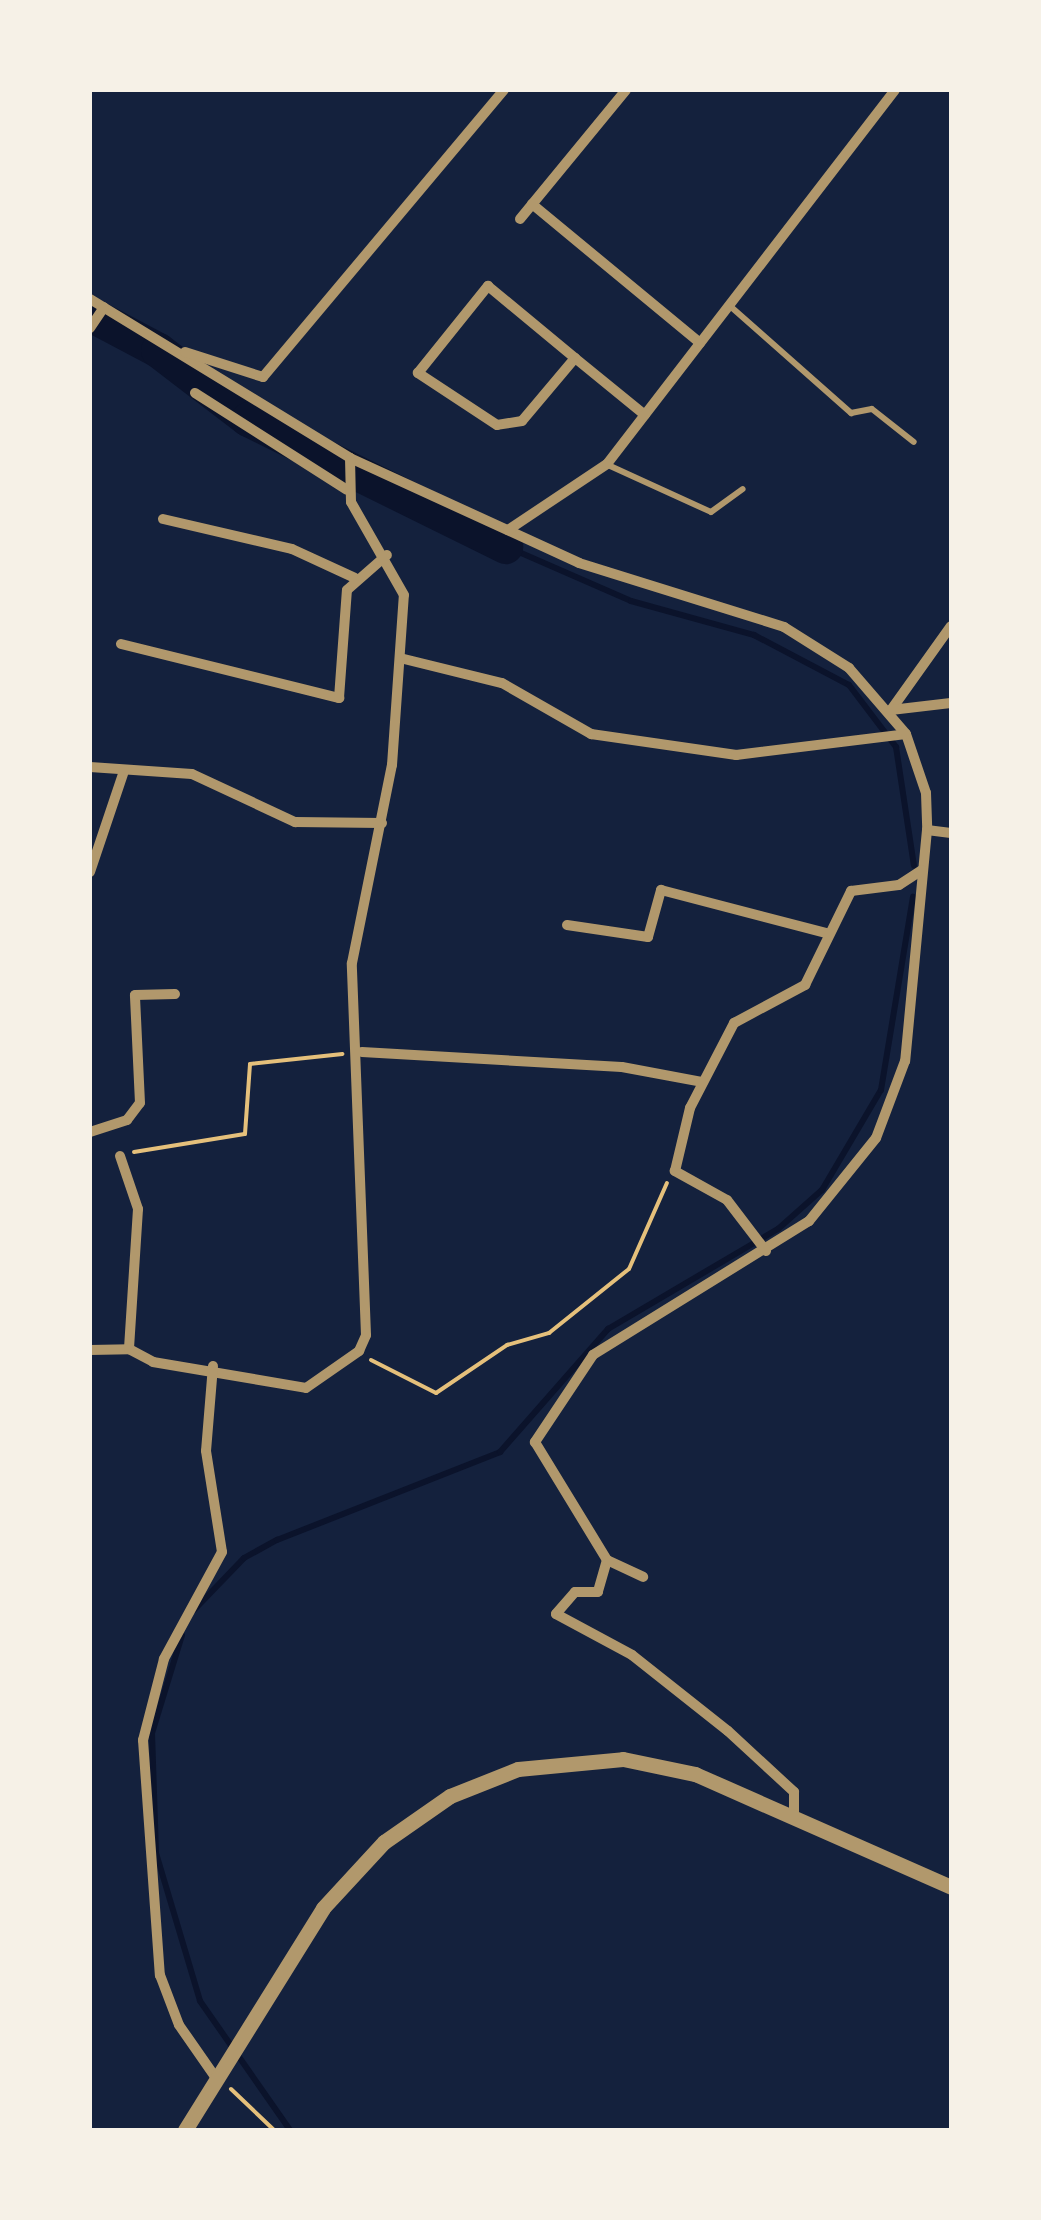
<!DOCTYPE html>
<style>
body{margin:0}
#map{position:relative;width:1041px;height:2220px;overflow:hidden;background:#14213d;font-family:"Exo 2",sans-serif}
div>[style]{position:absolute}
.stream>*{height:6px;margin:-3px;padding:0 3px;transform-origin:3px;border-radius:3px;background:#0b132b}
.river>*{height:35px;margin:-17.5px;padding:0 17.5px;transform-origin:17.5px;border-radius:17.5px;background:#0b132b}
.path>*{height:4px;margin:-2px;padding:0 2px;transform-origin:2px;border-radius:2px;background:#e5c07b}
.service>*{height:6px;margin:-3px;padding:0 3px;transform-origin:3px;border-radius:3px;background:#b1986c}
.minor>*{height:10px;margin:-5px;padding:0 5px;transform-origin:5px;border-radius:5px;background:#b1986c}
.tertiary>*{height:15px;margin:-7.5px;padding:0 7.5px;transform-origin:7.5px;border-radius:7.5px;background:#b1986c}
span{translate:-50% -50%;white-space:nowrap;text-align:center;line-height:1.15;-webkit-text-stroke:9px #f6f1e7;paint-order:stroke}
.frame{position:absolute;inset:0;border:92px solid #f6f1e7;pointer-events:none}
</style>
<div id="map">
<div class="stream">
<div style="left:505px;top:546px;width:137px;rotate:23.6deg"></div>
<div style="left:631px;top:601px;width:128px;rotate:15.5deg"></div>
<div style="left:754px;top:635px;width:107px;rotate:27.8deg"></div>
<div style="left:849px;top:685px;width:78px;rotate:52.8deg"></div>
<div style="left:896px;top:747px;width:120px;rotate:81.4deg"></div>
<div style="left:194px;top:1610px;width:72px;rotate:-46.1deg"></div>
<div style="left:244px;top:1558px;width:38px;rotate:-29deg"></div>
<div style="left:277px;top:1540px;width:240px;rotate:-21.5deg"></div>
<div style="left:500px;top:1452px;width:164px;rotate:-48.7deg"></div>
<div style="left:608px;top:1329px;width:197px;rotate:-30.5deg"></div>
<div style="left:778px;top:1229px;width:59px;rotate:-41.6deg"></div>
<div style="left:822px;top:1190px;width:116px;rotate:-59.5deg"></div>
<div style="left:881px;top:1090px;width:196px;rotate:-80.6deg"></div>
<div style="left:182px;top:1635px;width:102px;rotate:107deg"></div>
<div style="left:152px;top:1733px;width:120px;rotate:88.1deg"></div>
<div style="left:156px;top:1853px;width:154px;rotate:73.4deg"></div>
<div style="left:200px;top:2001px;width:157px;rotate:55.1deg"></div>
</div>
<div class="river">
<div style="left:90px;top:314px;width:77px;rotate:27.9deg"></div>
<div style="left:158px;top:350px;width:113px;rotate:37.5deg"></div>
<div style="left:248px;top:419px;width:287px;rotate:26.3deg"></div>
</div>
<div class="path">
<div style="left:134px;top:1152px;width:112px;rotate:-9.2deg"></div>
<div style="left:245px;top:1134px;width:70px;rotate:-85.9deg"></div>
<div style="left:250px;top:1064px;width:93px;rotate:-6.2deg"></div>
<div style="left:371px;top:1360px;width:73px;rotate:26.9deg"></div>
<div style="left:436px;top:1393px;width:86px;rotate:-34.1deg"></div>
<div style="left:507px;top:1345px;width:44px;rotate:-15.9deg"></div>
<div style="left:549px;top:1333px;width:102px;rotate:-38.7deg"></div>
<div style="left:629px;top:1269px;width:94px;rotate:-66.2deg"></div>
<div style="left:231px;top:2089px;width:59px;rotate:43.6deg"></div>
</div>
<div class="service">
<div style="left:730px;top:306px;width:162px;rotate:41.5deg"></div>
<div style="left:851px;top:413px;width:21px;rotate:-11deg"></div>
<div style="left:872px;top:409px;width:53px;rotate:38.2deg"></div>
<div style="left:608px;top:465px;width:113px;rotate:24.5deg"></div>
<div style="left:711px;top:512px;width:39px;rotate:-36deg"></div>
</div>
<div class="minor">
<div style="left:532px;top:204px;width:218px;rotate:39.6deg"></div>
<div style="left:520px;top:219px;width:167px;rotate:-50.6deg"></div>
<div style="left:90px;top:299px;width:305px;rotate:31.4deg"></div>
<div style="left:350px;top:458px;width:252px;rotate:24.6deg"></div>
<div style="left:579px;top:563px;width:215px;rotate:17.3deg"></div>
<div style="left:784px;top:627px;width:77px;rotate:32.2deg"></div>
<div style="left:849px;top:668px;width:87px;rotate:49.2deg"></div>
<div style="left:906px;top:734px;width:62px;rotate:71.3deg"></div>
<div style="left:926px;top:793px;width:37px;rotate:88deg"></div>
<div style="left:927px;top:830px;width:232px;rotate:95.4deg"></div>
<div style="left:905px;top:1061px;width:82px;rotate:110.6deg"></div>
<div style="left:876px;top:1138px;width:107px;rotate:128.9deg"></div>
<div style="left:809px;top:1221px;width:254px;rotate:148.2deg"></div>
<div style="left:593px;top:1355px;width:105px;rotate:123.7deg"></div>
<div style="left:535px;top:1442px;width:138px;rotate:58.6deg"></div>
<div style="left:607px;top:1560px;width:33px;rotate:106deg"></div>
<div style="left:598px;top:1592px;width:23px;rotate:180deg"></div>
<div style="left:575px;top:1592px;width:29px;rotate:131deg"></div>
<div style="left:556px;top:1614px;width:86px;rotate:28.3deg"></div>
<div style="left:632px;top:1655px;width:122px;rotate:38.4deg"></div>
<div style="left:728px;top:1731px;width:90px;rotate:42.7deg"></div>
<div style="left:794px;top:1792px;width:25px;rotate:90deg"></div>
<div style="left:90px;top:328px;width:25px;rotate:-56deg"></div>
<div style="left:185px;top:352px;width:82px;rotate:17.8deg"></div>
<div style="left:263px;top:377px;width:375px;rotate:-50deg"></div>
<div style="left:575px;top:358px;width:82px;rotate:130.1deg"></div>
<div style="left:522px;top:421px;width:25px;rotate:171deg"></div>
<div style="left:497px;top:425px;width:95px;rotate:-146.6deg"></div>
<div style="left:418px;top:373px;width:112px;rotate:-51.2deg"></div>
<div style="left:488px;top:286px;width:113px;rotate:39.6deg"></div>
<div style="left:575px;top:358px;width:90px;rotate:39.2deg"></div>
<div style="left:195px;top:393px;width:180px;rotate:32.5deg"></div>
<div style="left:163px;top:519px;width:132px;rotate:13.1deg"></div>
<div style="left:292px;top:549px;width:69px;rotate:24.7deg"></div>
<div style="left:508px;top:530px;width:119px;rotate:-33.7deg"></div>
<div style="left:607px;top:464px;width:472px;rotate:-52.4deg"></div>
<div style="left:121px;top:644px;width:225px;rotate:13.9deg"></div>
<div style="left:339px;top:698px;width:108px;rotate:-85.8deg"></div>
<div style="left:347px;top:590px;width:53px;rotate:-41.2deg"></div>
<div style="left:400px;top:658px;width:105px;rotate:13.8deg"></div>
<div style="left:502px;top:683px;width:103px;rotate:29.8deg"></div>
<div style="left:591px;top:734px;width:147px;rotate:8.2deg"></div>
<div style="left:736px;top:755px;width:171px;rotate:-7deg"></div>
<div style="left:891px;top:710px;width:103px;rotate:-54.5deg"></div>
<div style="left:891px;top:710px;width:60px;rotate:-6.7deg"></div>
<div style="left:90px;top:767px;width:102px;rotate:3.9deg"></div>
<div style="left:192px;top:774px;width:114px;rotate:25deg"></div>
<div style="left:295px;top:822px;width:87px;rotate:0.7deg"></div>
<div style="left:927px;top:830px;width:24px;rotate:7deg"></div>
<div style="left:90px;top:872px;width:107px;rotate:-71.4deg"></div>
<div style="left:567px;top:925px;width:82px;rotate:8.4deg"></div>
<div style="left:648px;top:937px;width:49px;rotate:-74.5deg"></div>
<div style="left:661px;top:890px;width:171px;rotate:14.6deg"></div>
<div style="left:362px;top:1052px;width:260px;rotate:3.3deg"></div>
<div style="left:622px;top:1067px;width:81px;rotate:10.6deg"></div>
<div style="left:90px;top:1132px;width:39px;rotate:-18deg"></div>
<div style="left:127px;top:1120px;width:21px;rotate:-53deg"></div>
<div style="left:140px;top:1103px;width:108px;rotate:-92.7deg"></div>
<div style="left:135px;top:995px;width:40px;rotate:-1.4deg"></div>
<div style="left:120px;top:1156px;width:56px;rotate:71.2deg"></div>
<div style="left:138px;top:1209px;width:140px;rotate:93.7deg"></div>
<div style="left:766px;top:1251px;width:64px;rotate:-127.4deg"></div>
<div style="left:727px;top:1200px;width:60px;rotate:-150.9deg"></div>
<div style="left:675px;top:1171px;width:65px;rotate:-76.6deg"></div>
<div style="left:690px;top:1108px;width:96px;rotate:-62.6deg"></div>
<div style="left:734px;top:1023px;width:81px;rotate:-28.2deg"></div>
<div style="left:805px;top:985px;width:105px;rotate:-63.9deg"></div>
<div style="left:851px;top:891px;width:48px;rotate:-7.1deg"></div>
<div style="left:899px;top:885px;width:27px;rotate:-33deg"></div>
<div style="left:90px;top:1350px;width:39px;rotate:-1deg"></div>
<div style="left:129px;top:1349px;width:27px;rotate:28deg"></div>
<div style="left:153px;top:1362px;width:155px;rotate:9.6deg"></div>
<div style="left:306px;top:1388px;width:65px;rotate:-34.9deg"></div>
<div style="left:359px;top:1351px;width:17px;rotate:-66deg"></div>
<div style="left:366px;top:1335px;width:372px;rotate:-92.2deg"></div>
<div style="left:352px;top:963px;width:202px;rotate:-78.6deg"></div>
<div style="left:392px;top:765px;width:170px;rotate:-86deg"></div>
<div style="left:404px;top:595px;width:107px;rotate:-119.7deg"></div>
<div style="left:351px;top:502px;width:44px;rotate:-91.3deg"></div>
<div style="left:213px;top:1366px;width:85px;rotate:94.7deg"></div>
<div style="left:206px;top:1451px;width:102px;rotate:81deg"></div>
<div style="left:222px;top:1552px;width:122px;rotate:118.5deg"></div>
<div style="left:164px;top:1659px;width:84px;rotate:104.5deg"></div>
<div style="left:143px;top:1740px;width:236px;rotate:85.9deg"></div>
<div style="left:160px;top:1975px;width:53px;rotate:69.2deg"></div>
<div style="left:179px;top:2025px;width:68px;rotate:55.1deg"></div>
<div style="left:607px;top:1560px;width:40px;rotate:25deg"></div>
</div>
<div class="tertiary">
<div style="left:185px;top:2130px;width:261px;rotate:-58.1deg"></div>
<div style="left:323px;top:1908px;width:90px;rotate:-47.3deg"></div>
<div style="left:384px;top:1842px;width:80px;rotate:-34.9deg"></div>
<div style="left:450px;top:1796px;width:73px;rotate:-21.7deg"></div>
<div style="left:518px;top:1769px;width:105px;rotate:-5.4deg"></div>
<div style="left:623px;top:1759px;width:74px;rotate:11.8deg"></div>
<div style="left:695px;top:1774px;width:280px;rotate:23.8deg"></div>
</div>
<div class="frame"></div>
</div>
